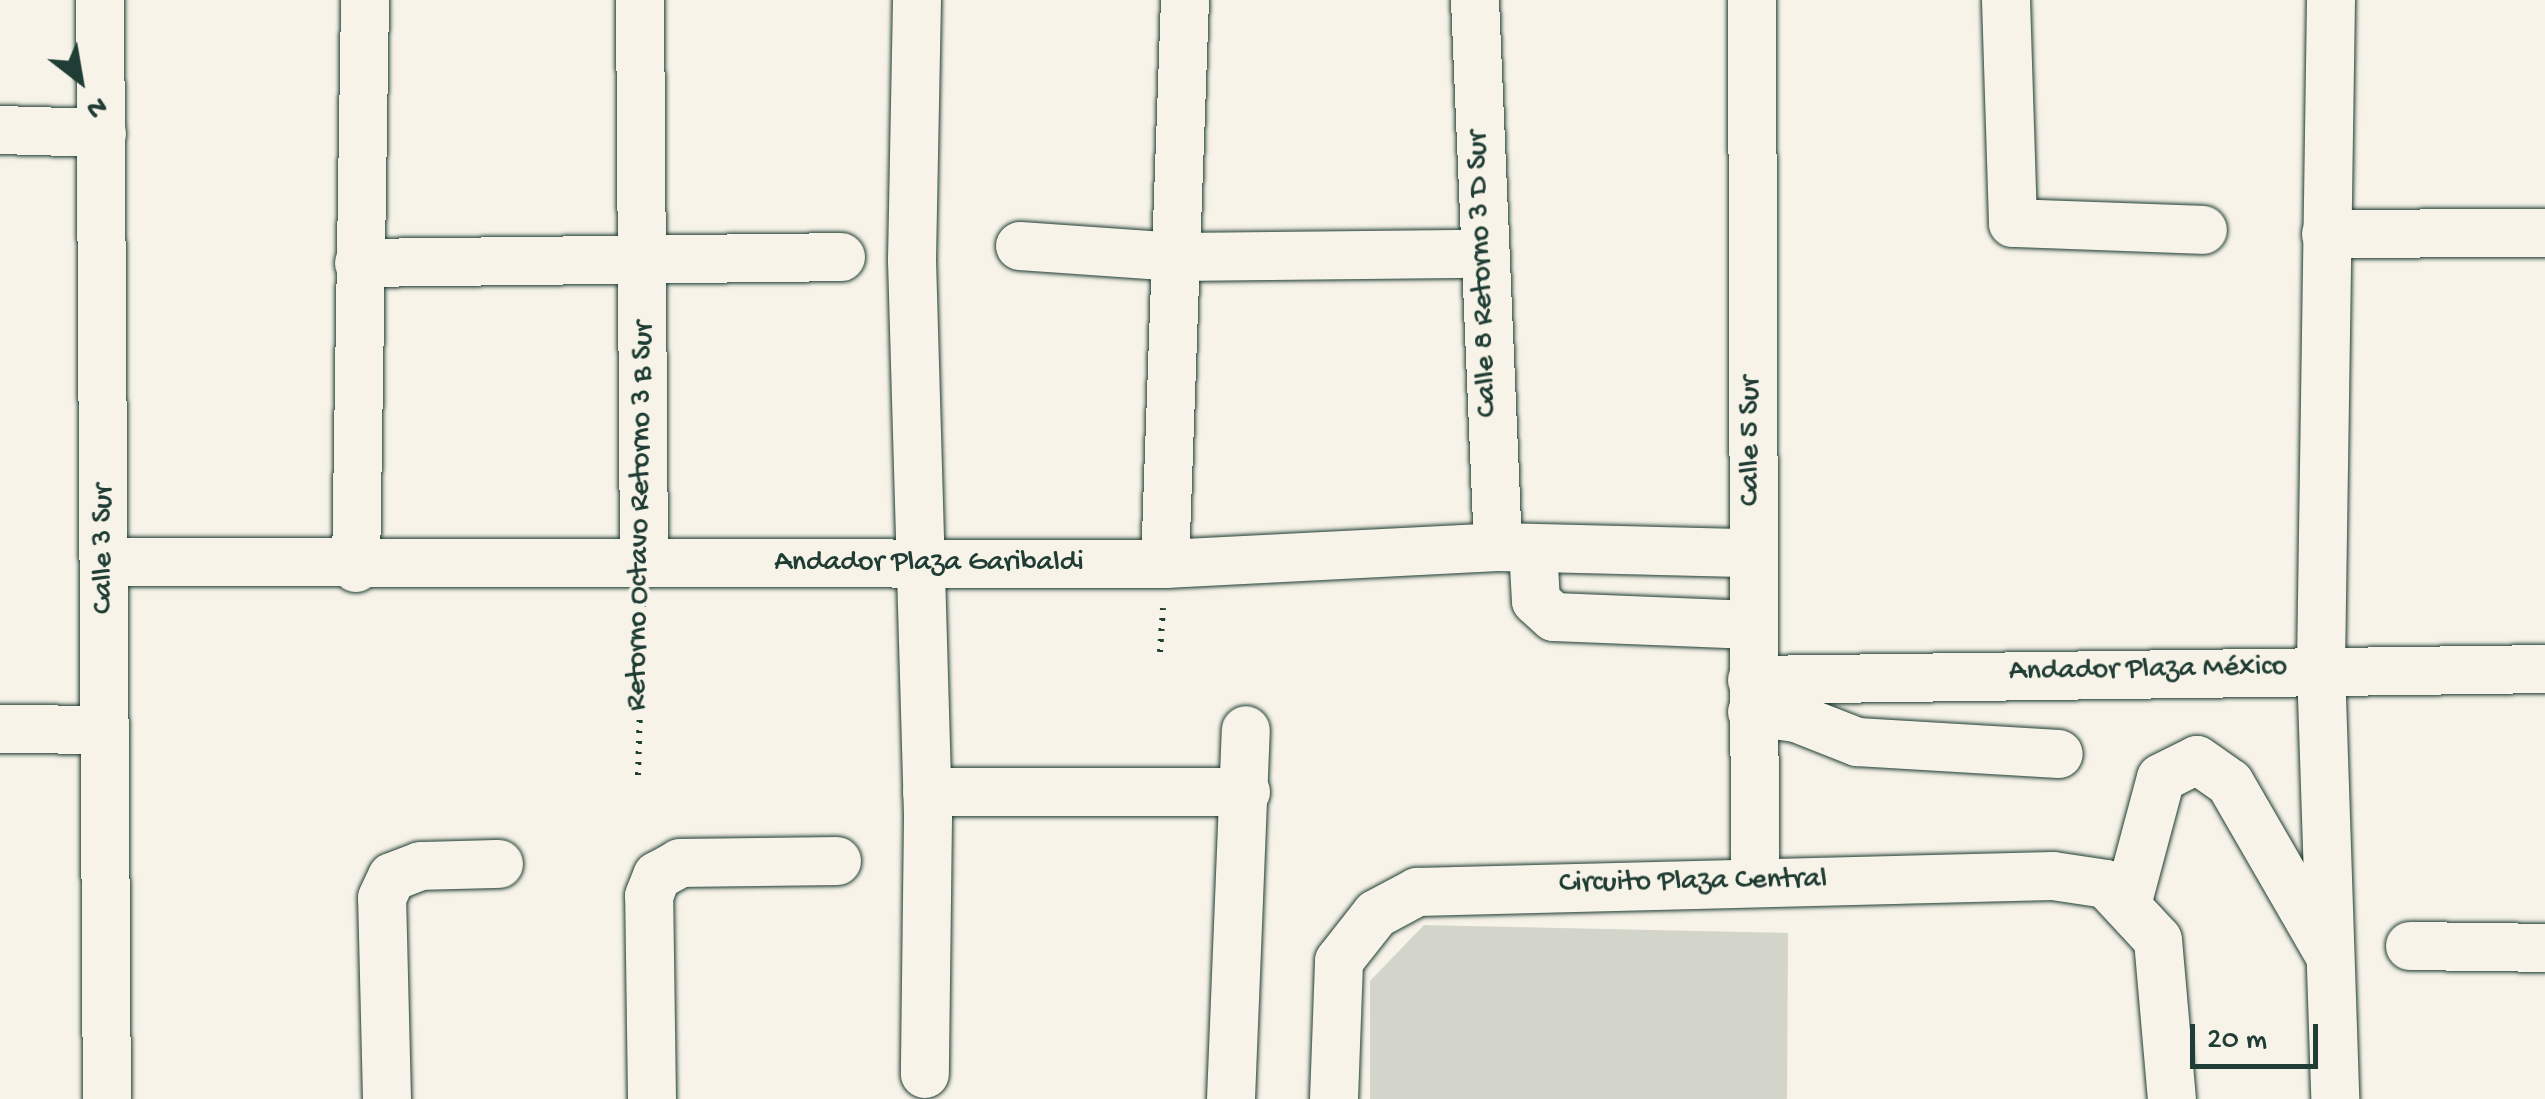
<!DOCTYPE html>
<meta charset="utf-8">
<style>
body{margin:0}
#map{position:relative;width:2545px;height:1099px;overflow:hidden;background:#f7f3e8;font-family:"Gochi Hand",sans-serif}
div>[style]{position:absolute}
.green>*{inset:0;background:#d3d5ca}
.path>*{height:6px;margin-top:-3px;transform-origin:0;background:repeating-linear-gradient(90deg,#1f3d34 0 2.5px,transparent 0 10.5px)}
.roads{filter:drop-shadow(0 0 2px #1f3d34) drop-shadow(0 0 2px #1f3d34)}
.minor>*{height:48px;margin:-24px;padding:0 24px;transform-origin:24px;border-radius:24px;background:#f7f3e8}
span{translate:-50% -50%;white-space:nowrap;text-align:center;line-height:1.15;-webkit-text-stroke:8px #f7f3e8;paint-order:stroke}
.street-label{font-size:30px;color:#1f3d34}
.north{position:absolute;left:30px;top:30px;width:100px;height:100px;-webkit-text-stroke:8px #f7f3e8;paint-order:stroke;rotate:149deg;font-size:28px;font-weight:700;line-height:40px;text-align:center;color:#1f3d34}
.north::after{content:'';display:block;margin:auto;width:35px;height:45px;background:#1f3d34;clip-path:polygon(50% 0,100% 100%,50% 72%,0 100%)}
.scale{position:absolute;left:2190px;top:1024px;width:128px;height:45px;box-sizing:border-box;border:5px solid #1f3d34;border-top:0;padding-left:12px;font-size:30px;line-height:35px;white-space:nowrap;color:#1f3d34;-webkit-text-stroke:8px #f7f3e8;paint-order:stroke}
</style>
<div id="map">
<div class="green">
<div style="clip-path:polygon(1424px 925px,1788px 933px,1787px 1099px,1370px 1099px,1370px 981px)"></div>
</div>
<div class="path">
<div style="left:1160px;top:652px;width:44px;rotate:-86.1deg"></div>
<div style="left:638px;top:775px;width:169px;rotate:-88.3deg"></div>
</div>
<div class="roads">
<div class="minor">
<div style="left:100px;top:0;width:1099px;rotate:89.64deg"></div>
<div style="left:640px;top:0;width:564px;rotate:89.59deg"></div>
<div style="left:917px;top:0;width:260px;rotate:91.1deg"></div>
<div style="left:912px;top:260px;width:557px;rotate:88.35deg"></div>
<div style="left:928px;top:817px;width:257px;rotate:90.7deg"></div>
<div style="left:1475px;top:0;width:547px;rotate:87.59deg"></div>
<div style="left:1752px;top:0;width:882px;rotate:89.81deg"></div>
<div style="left:2006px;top:0;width:223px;rotate:88.2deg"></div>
<div style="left:2013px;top:223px;width:190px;rotate:2.1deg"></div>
<div style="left:2331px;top:0;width:667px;rotate:90.86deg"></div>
<div style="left:2321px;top:667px;width:432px;rotate:88.1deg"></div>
<div style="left:0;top:130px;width:102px;rotate:1.7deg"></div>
<div style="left:2326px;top:234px;width:219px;rotate:-0.3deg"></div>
<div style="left:1020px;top:246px;width:158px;rotate:4deg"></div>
<div style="left:1178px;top:257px;width:302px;rotate:-0.6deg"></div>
<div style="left:359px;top:263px;width:482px;rotate:-0.7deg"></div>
<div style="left:1533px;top:548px;width:53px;rotate:86.8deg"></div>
<div style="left:1536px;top:601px;width:24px;rotate:42deg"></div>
<div style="left:1554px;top:617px;width:198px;rotate:2.3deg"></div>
<div style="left:106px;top:562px;width:1059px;rotate:0.11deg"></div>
<div style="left:1165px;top:564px;width:333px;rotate:-2.9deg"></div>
<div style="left:1498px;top:547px;width:254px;rotate:1.4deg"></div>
<div style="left:1165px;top:564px;width:564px;rotate:-87.97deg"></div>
<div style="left:356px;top:568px;width:568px;rotate:-89.09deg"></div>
<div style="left:1752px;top:680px;width:793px;rotate:-0.79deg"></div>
<div style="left:1752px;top:712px;width:44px;rotate:7.8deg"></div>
<div style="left:1796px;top:718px;width:66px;rotate:21.5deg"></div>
<div style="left:1857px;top:742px;width:202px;rotate:3.4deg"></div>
<div style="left:0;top:729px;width:105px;rotate:0.5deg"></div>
<div style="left:927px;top:792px;width:319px"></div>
<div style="left:2128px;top:901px;width:127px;rotate:-75deg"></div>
<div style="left:2161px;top:778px;width:40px;rotate:-26.6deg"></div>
<div style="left:2197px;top:760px;width:40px;rotate:34.9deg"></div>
<div style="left:2230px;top:783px;width:194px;rotate:60deg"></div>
<div style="left:2410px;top:946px;width:135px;rotate:0.8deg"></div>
<div style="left:387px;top:1099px;width:201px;rotate:-91.4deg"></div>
<div style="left:382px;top:898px;width:23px;rotate:-65deg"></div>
<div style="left:392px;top:877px;width:31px;rotate:-21deg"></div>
<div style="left:421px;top:866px;width:78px;rotate:-1.5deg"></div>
<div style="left:652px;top:1099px;width:203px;rotate:-90.8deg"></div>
<div style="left:649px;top:896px;width:22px;rotate:-68deg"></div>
<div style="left:657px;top:876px;width:26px;rotate:-29deg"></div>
<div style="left:680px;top:863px;width:157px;rotate:-0.7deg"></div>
<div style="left:1231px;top:1099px;width:369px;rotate:-87.7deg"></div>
<div style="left:1334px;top:1099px;width:138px;rotate:-87.9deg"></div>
<div style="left:1339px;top:961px;width:60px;rotate:-51.8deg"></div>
<div style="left:1376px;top:914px;width:47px;rotate:-28.2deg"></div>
<div style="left:1417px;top:892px;width:636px;rotate:-1.44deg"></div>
<div style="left:2053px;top:876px;width:54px;rotate:8.6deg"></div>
<div style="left:2106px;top:884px;width:76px;rotate:47.1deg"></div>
<div style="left:2158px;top:940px;width:160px;rotate:85deg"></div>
</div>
</div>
<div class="street-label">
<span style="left:1484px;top:274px;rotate:-92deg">Calle 8 Retorno 3 D Sur</span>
<span style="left:1752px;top:441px;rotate:-90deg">Calle 5 Sur</span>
<span style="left:642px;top:516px;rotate:-89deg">Retorno Octavo Retorno 3 B Sur</span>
<span style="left:105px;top:549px;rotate:-90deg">Calle 3 Sur</span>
<span style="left:929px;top:564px">Andador Plaza Garibaldi</span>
<span style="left:2148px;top:671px;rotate:-1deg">Andador Plaza México</span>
<span style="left:1693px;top:883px;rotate:-1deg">Circuito Plaza Central</span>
</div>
<div class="north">N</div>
<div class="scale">20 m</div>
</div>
